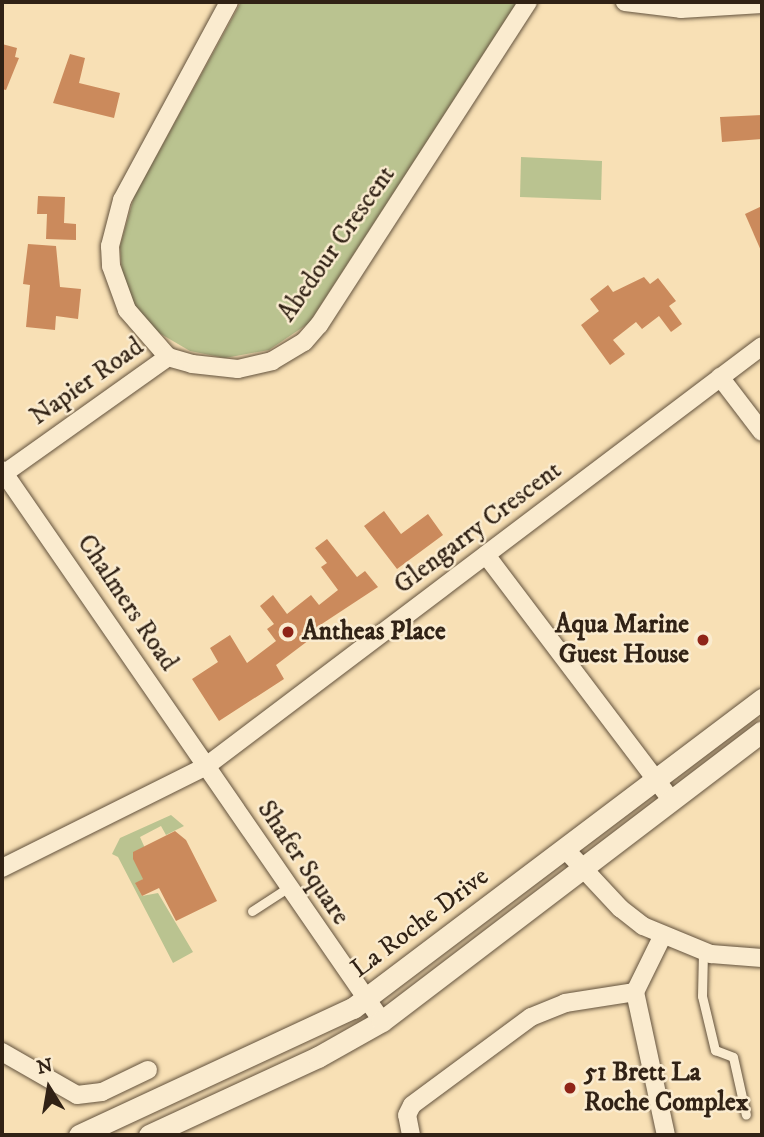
<!DOCTYPE html>
<style>
body{margin:0}
#map{position:relative;width:764px;height:1137px;overflow:hidden;background:#f8e0b5;font-family:"IM FELL DW Pica",serif}
div>[style]{position:absolute}
.green>*{inset:0;background:#bac390}
.building>*{inset:0;background:#cb8a5c}
.roads{filter:drop-shadow(0 0 2px #63523d) drop-shadow(0 0 2px #63523d)}
.service>*{height:9px;margin:-4.5px;padding:0 4.5px;transform-origin:4.5px;border-radius:4.5px;background:#faebcf}
.minor>*{height:18px;margin:-9px;padding:0 9px;transform-origin:9px;border-radius:9px;background:#faebcf}
.tertiary>*{height:21px;margin:-10.5px;padding:0 10.5px;transform-origin:10.5px;border-radius:10.5px;background:#faebcf}
.dots>*{width:19px;height:19px;translate:-50% -50%;box-sizing:border-box;border:4px solid #faebcf;border-radius:50%}
span{translate:-50% -50%;white-space:nowrap;text-align:center;line-height:1.15;-webkit-text-stroke:5px #faebcf;paint-order:stroke}
.street-label{font-size:26px;color:#312215}
.poi-label{font-size:26px;color:#312215;font-weight:700}
.right{translate:-100% -50%;text-align:right}
.left{translate:0 -50%;text-align:left}
.frame{position:absolute;inset:0;border:4px solid #312215;pointer-events:none}
.north{position:absolute;left:14px;top:1053px;width:70px;height:70px;-webkit-text-stroke:5px #faebcf;paint-order:stroke;rotate:349deg;font-size:19px;font-weight:700;line-height:28px;text-align:center;color:#312215}
.north::after{content:'';display:block;margin:auto;width:24px;height:32px;background:#312215;clip-path:polygon(50% 0,100% 100%,50% 72%,0 100%)}
</style>
<div id="map">
<div class="green">
<div style="clip-path:polygon(241px 2px,517px 2px,309px 323px,269px 350px,225px 358px,190px 351px,154px 330px,131px 300px,122px 273px,120px 246px,134px 197px)"></div>
<div style="clip-path:polygon(521px 157px,602px 161px,601px 200px,520px 197px)"></div>
<div style="clip-path:polygon(171px 815px,184px 826px,166px 835px,161px 826px,140px 837px,144px 846px,143px 879px,136px 884px,142px 896px,158px 893px,193px 952px,173px 963px,118px 857px,112px 854px,120px 838px)"></div>
</div>
<div class="building">
<div style="clip-path:polygon(2px 44px,17px 48px,15px 57px,19px 58px,6px 90px,2px 89px)"></div>
<div style="clip-path:polygon(70px 54px,85px 58px,79px 83px,120px 93px,114px 118px,53px 103px)"></div>
<div style="clip-path:polygon(762px 115px,762px 139px,722px 142px,720px 117px)"></div>
<div style="clip-path:polygon(38px 196px,65px 197px,64px 223px,76px 224px,76px 240px,46px 239px,47px 214px,37px 214px)"></div>
<div style="clip-path:polygon(762px 206px,762px 253px,745px 214px)"></div>
<div style="clip-path:polygon(28px 244px,56px 246px,60px 287px,81px 289px,78px 319px,56px 316px,55px 330px,26px 327px,30px 285px,23px 284px)"></div>
<div style="clip-path:polygon(644px 277px,650px 284px,658px 278px,676px 301px,669px 306px,682px 324px,671px 332px,659px 316px,642px 329px,636px 322px,613px 340px,625px 354px,610px 365px,581px 325px,599px 311px,590px 299px,608px 285px,613px 292px)"></div>
<div style="clip-path:polygon(384px 511px,401px 534px,428px 514px,443px 535px,397px 569px,364px 526px)"></div>
<div style="clip-path:polygon(327px 539px,357px 577px,365px 571px,378px 587px,305px 635px,309px 640px,276px 665px,284px 679px,219px 721px,192px 679px,218px 662px,210px 648px,230px 635px,247px 663px,276px 641px,267px 629px,274px 624px,260px 606px,273px 595px,287px 614px,311px 595px,319px 605px,338px 590px,321px 567px,327px 563px,315px 548px)"></div>
<div style="clip-path:polygon(175px 831px,186px 840px,217px 901px,176px 921px,159px 888px,142px 896px,135px 883px,143px 879px,133px 859px,133px 852px)"></div>
</div>
<div class="roads">
<div class="service">
<div style="left:252px;top:911px;width:44px;rotate:-33deg"></div>
<div style="left:703px;top:952px;width:44px;rotate:91.3deg"></div>
<div style="left:702px;top:996px;width:56px;rotate:76.5deg"></div>
<div style="left:715px;top:1050px;width:19px;rotate:21deg"></div>
<div style="left:733px;top:1057px;width:59px;rotate:77.4deg"></div>
</div>
<div class="minor">
<div style="left:229px;top:2px;width:225px;rotate:118.4deg"></div>
<div style="left:122px;top:200px;width:48px;rotate:104.6deg"></div>
<div style="left:110px;top:246px;width:20px;rotate:87deg"></div>
<div style="left:111px;top:266px;width:47px;rotate:70deg"></div>
<div style="left:127px;top:310px;width:62px;rotate:48.9deg"></div>
<div style="left:168px;top:357px;width:25px;rotate:16deg"></div>
<div style="left:192px;top:364px;width:46px;rotate:6.2deg"></div>
<div style="left:238px;top:369px;width:35px;rotate:-13deg"></div>
<div style="left:272px;top:361px;width:37px;rotate:-31deg"></div>
<div style="left:304px;top:342px;width:23px;rotate:-49deg"></div>
<div style="left:319px;top:325px;width:385px;rotate:-57.1deg"></div>
<div style="left:625px;top:2px;width:56px;rotate:7.1deg"></div>
<div style="left:681px;top:9px;width:81px;rotate:-3.5deg"></div>
<div style="left:720px;top:377px;width:69px;rotate:52.6deg"></div>
<div style="left:2px;top:470px;width:669px;rotate:55.41deg"></div>
<div style="left:2px;top:475px;width:204px;rotate:-35.4deg"></div>
<div style="left:486px;top:555px;width:307px;rotate:52.9deg"></div>
<div style="left:565px;top:849px;width:81px;rotate:47deg"></div>
<div style="left:620px;top:908px;width:29px;rotate:38deg"></div>
<div style="left:643px;top:926px;width:74px;rotate:22.4deg"></div>
<div style="left:711px;top:954px;width:51px;rotate:4.5deg"></div>
<div style="left:2px;top:868px;width:227px;rotate:-26.5deg"></div>
<div style="left:205px;top:767px;width:698px;rotate:-37.08deg"></div>
<div style="left:663px;top:935px;width:64px;rotate:116.2deg"></div>
<div style="left:635px;top:992px;width:146px;rotate:77.8deg"></div>
<div style="left:2px;top:1052px;width:86px;rotate:29.8deg"></div>
<div style="left:77px;top:1095px;width:25px;rotate:-7deg"></div>
<div style="left:102px;top:1092px;width:51px;rotate:-25.6deg"></div>
<div style="left:411px;top:1135px;width:20px;rotate:-101deg"></div>
<div style="left:407px;top:1115px;width:11px;rotate:-63deg"></div>
<div style="left:412px;top:1105px;width:148px;rotate:-36.5deg"></div>
<div style="left:531px;top:1017px;width:37px;rotate:-22deg"></div>
<div style="left:565px;top:1003px;width:71px;rotate:-8.9deg"></div>
</div>
<div class="tertiary">
<div style="left:79px;top:1135px;width:302px;rotate:-24.9deg"></div>
<div style="left:353px;top:1008px;width:513px;rotate:-37.07deg"></div>
<div style="left:149px;top:1135px;width:186px;rotate:-24.8deg"></div>
<div style="left:318px;top:1057px;width:73px;rotate:-29.4deg"></div>
<div style="left:382px;top:1021px;width:478px;rotate:-37.3deg"></div>
</div>
</div>
<div class="dots">
<div style="left:288px;top:632px;background:#8f2418"></div>
<div style="left:703px;top:640px;background:#8f2418"></div>
<div style="left:570px;top:1088px;background:#8f2418"></div>
</div>
<div class="street-label">
<span style="left:337px;top:244px;rotate:-55deg">Abedour Crescent</span>
<span style="left:87px;top:382px;rotate:-35deg">Napier Road</span>
<span style="left:478px;top:528px;rotate:-37deg">Glengarry Crescent</span>
<span style="left:127px;top:603px;rotate:56deg">Chalmers Road</span>
<span style="left:303px;top:863px;rotate:56deg">Shafer Square</span>
<span style="left:420px;top:923px;rotate:-37deg">La Roche Drive</span>
</div>
<div class="poi-label">
<span class="right" style="left:689px;top:640px">Aqua Marine<br>Guest House</span>
<span class="left" style="left:302px;top:632px">Antheas Place</span>
<span class="left" style="left:584px;top:1088px">51 Brett La<br>Roche Complex</span>
</div>
<div class="frame"></div>
<div class="north">N</div>
</div>
